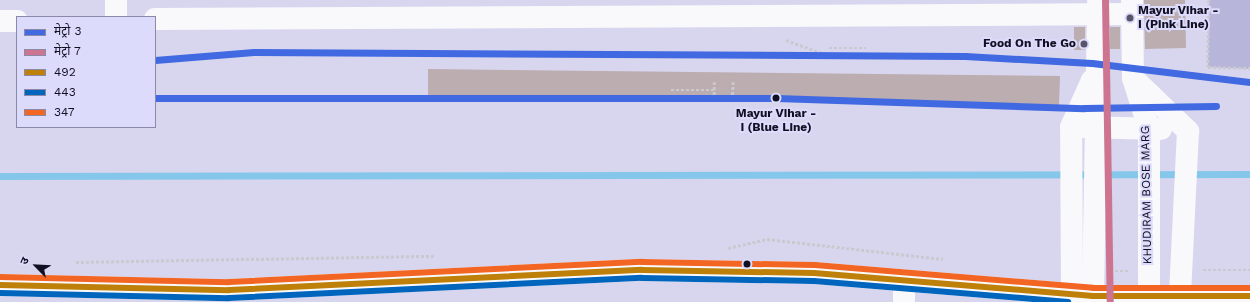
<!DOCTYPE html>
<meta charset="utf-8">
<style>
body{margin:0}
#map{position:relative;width:1250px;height:302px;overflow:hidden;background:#d8d6ee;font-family:"Work Sans","Noto Sans Devanagari",sans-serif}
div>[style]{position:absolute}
.green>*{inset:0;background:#b8b5da}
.stream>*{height:7px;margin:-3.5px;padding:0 3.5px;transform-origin:3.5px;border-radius:3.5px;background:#85c7ea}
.building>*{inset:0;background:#bcadb0}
.path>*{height:2.5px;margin-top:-1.25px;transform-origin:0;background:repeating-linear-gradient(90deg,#cac9d0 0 3px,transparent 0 5px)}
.minor>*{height:22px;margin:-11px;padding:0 11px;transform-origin:11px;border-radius:11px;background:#f9f9fc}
.highway>*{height:22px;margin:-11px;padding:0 11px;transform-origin:11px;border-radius:11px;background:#f9f9fc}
.bus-1>*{height:6px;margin:-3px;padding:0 3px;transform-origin:3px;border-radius:3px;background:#be8008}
.bus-2>*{height:6px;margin:-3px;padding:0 3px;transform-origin:3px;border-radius:3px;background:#0065bd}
.bus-3>*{height:6px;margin:-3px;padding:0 3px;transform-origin:3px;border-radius:3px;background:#f26522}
.metro-1>*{height:7px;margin:-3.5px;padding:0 3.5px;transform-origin:3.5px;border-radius:3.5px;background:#4169e1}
.metro-2>*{height:7px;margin:-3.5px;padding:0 3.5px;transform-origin:3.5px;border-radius:3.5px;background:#cd7590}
.dots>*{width:11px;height:11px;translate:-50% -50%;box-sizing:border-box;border:2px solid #dcdbfc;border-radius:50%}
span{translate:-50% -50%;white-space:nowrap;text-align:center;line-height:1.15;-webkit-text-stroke:4px #dcdbfc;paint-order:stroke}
.poi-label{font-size:12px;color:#110f22;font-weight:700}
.left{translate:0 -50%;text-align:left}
.right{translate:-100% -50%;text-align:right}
.stop-label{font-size:12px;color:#110f22;font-weight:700}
.street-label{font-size:12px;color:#110f22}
.legend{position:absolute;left:16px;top:16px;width:140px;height:112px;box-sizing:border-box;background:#dcdbfc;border:1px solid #8b89a5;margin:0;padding:5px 7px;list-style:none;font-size:12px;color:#110f22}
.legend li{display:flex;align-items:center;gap:8px;height:20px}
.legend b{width:20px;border:1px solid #8b89a5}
.north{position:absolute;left:16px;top:246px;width:40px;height:40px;-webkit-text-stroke:3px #dcdbfc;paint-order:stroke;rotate:294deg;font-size:11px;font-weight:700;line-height:16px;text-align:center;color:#110f22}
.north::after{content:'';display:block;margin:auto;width:14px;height:18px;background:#110f22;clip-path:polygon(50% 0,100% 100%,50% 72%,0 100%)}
</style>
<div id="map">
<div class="green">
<div style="clip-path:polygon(1209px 0,1250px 0,1250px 69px,1208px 67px)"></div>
</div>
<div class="stream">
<div style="left:0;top:176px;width:1250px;rotate:-0.09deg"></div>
</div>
<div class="building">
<div style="clip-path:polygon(1144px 0,1185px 0,1186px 48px,1145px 49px)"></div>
<div style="clip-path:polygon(1074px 27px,1085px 27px,1085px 50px,1074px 50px)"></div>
<div style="clip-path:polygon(1110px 27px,1120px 27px,1120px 49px,1110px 49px)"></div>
<div style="clip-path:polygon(428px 69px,1060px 76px,1059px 105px,428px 97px)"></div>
</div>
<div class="path">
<div style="left:1209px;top:0;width:67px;rotate:90.9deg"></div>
<div style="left:1208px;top:67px;width:42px;rotate:1.4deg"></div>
<div style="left:786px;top:40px;width:45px;rotate:19.7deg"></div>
<div style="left:828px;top:55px;width:47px;rotate:-1.2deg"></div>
<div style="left:829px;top:48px;width:37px"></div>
<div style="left:671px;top:90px;width:43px"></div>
<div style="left:714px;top:100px;width:18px;rotate:-90deg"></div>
<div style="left:732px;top:100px;width:18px;rotate:-87deg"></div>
<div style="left:728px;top:248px;width:40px;rotate:-13deg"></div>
<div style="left:767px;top:239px;width:177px;rotate:6.5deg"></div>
<div style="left:76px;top:262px;width:359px;rotate:-1deg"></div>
<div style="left:1203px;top:270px;width:47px"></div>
<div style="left:1115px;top:271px;width:13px"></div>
</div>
<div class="minor">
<div style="left:1132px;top:0;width:78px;rotate:89.3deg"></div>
<div style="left:1133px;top:78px;width:53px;rotate:72.6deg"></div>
<div style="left:1149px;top:129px;width:168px;rotate:90deg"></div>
<div style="left:116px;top:17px;width:17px;rotate:-90deg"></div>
<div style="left:155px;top:19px;width:977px;rotate:-0.29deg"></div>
<div style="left:0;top:21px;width:17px"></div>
<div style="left:1135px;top:80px;width:74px;rotate:43.9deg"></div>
<div style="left:1188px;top:131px;width:166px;rotate:92.8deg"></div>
<div style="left:1080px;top:127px;width:81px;rotate:1.4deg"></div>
<div style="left:1072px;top:294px;width:167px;rotate:-90.3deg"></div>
<div style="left:1071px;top:127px;width:51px;rotate:-65.9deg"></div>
<div style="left:1093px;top:296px;width:295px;rotate:-89deg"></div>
<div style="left:904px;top:302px;width:21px;rotate:-90deg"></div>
</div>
<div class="highway">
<div style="left:0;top:285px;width:229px;rotate:1.3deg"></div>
<div style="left:229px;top:290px;width:413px;rotate:-2.8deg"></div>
<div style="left:642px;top:270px;width:172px;rotate:1deg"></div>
<div style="left:814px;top:273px;width:280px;rotate:4.7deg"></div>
<div style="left:1093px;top:296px;width:157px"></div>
</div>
<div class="bus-1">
<div style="left:0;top:285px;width:229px;rotate:1.3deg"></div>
<div style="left:229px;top:290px;width:413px;rotate:-2.8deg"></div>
<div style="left:642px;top:270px;width:172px;rotate:1deg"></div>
<div style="left:814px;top:273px;width:280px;rotate:4.7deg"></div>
<div style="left:1093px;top:296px;width:157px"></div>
</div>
<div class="bus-2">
<div style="left:0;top:293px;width:229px;rotate:1.3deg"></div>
<div style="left:229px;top:298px;width:413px;rotate:-2.8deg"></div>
<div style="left:642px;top:278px;width:172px;rotate:1deg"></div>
<div style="left:814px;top:281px;width:255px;rotate:4.7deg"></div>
</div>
<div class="bus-3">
<div style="left:0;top:277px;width:229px;rotate:1.3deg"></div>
<div style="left:229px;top:282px;width:413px;rotate:-2.8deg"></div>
<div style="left:642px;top:262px;width:173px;rotate:1deg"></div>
<div style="left:815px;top:265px;width:279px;rotate:4.7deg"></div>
<div style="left:1093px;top:288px;width:157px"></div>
</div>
<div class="metro-1">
<div style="left:155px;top:60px;width:99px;rotate:-4.6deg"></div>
<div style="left:254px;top:52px;width:711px;rotate:0.32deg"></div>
<div style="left:965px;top:56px;width:127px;rotate:3.2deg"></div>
<div style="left:1092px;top:63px;width:159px;rotate:6.9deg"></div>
<div style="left:155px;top:98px;width:621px"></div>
<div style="left:776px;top:98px;width:308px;rotate:1.9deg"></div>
<div style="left:1084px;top:108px;width:132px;rotate:-0.9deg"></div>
</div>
<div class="metro-2">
<div style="left:1105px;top:0;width:302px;rotate:89.1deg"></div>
</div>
<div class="dots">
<div style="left:1130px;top:18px;background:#575569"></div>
<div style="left:1084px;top:44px;background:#575569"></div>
<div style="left:776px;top:98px;background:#110f22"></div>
<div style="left:747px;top:264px;background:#110f22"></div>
</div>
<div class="poi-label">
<span class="left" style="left:1138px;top:18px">Mayur Vihar -<br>I (Pink Line)</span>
<span class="right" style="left:1076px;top:44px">Food On The Go</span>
</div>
<div class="stop-label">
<span style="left:776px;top:121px">Mayur Vihar -<br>I (Blue Line)</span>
</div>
<div class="street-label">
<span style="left:1147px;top:195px;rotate:-91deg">KHUDIRAM BOSE MARG</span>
</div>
<ul class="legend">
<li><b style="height:5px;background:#4169e1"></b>मेट्रो 3</li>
<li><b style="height:5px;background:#cd7590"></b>मेट्रो 7</li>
<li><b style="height:5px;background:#be8008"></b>492</li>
<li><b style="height:5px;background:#0065bd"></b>443</li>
<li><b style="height:5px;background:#f26522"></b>347</li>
</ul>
<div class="north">उ</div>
</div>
